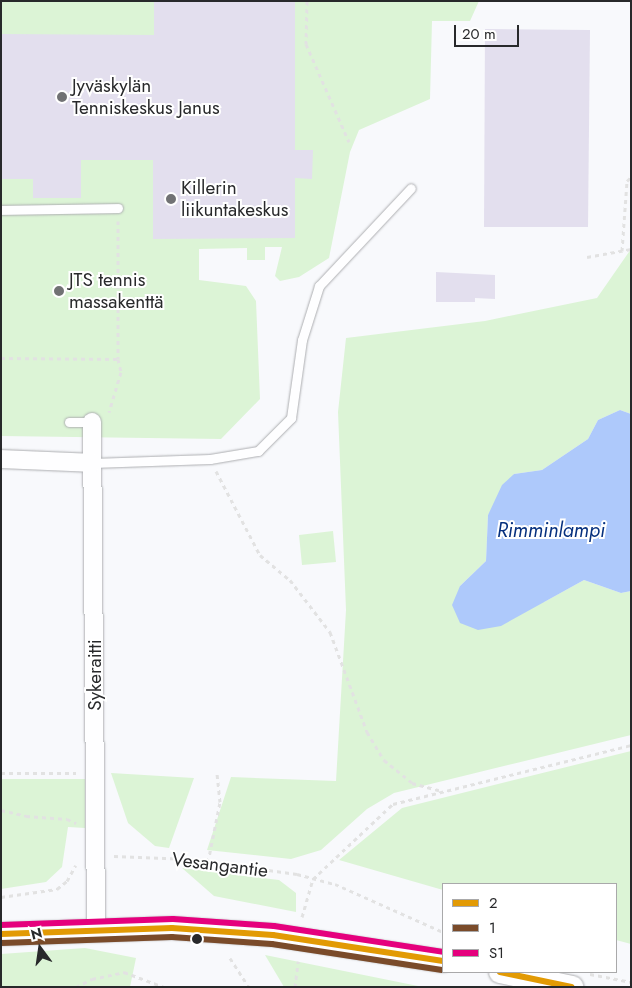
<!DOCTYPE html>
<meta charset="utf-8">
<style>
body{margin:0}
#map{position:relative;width:632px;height:988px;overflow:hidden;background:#f8f9fc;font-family:Jost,sans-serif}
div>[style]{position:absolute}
.green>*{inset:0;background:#dcf4d6}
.water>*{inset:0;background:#aec9fb}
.building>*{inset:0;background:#e3dfee}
.path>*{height:3px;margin-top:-1.5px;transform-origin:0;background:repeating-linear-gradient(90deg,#e2e2e2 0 4px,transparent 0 8px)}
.roads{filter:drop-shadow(0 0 1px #adaeb1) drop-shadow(0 0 1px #adaeb1)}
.service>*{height:9px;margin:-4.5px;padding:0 4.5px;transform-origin:4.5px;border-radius:4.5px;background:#fefeff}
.minor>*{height:18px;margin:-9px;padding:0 9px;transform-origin:9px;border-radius:9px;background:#fefeff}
.tertiary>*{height:22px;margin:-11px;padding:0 11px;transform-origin:11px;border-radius:11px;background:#fefeff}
.bus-1>*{height:6px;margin:-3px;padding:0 3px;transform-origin:3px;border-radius:3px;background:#e29a04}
.bus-2>*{height:6px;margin:-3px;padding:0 3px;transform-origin:3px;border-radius:3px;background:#7a4b2a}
.bus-3>*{height:6px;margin:-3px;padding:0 3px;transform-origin:3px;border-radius:3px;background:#e5007d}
.dots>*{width:14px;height:14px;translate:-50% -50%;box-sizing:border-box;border:2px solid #fff;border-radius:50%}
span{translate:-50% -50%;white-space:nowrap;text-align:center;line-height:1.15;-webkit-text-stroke:4px #fff;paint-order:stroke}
.poi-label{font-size:19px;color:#28292b}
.left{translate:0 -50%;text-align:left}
.street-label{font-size:19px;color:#28292b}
.water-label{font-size:20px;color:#06307e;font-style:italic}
.frame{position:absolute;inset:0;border:2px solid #28292b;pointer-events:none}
.legend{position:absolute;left:442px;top:883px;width:175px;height:90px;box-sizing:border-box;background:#fff;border:1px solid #a9a9aa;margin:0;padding:6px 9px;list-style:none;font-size:15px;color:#28292b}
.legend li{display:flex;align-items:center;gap:10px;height:25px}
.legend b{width:25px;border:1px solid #a9a9aa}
.north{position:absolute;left:15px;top:923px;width:50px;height:50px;-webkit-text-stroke:4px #fff;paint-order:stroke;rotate:346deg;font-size:14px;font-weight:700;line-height:20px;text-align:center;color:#28292b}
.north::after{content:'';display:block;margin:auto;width:18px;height:22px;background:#28292b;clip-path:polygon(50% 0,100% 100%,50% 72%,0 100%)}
.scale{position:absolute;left:454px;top:25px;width:65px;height:22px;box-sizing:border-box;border:2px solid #28292b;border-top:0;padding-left:6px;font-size:15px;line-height:18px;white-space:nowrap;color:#28292b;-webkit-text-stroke:4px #fff;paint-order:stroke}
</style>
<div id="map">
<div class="green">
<div style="clip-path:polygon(1px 1px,479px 1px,470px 21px,432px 21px,430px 99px,359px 130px,350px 152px,329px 258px,299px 277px,280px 281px,275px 276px,282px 247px,265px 247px,265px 260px,247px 260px,247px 248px,199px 249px,199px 280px,246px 286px,256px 301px,260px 399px,221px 439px,1px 436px)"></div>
<div style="clip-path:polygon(631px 249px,631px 414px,620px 410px,598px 420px,588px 439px,542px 470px,514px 474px,488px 515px,486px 561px,460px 586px,544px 602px,584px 580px,621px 593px,631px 591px,631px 735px,394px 793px,367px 809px,321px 850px,291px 859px,207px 850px,231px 777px,336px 781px,346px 610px,338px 412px,346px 338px,485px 321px,597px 298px)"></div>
<div style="clip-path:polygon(333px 531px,336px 562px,302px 565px,299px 535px)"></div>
<div style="clip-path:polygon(631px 751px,631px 944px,616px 940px,616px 884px,443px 884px,443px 890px,339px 860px,402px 808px)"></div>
<div style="clip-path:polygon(111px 773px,194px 778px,169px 848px,155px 846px,128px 823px)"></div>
<div style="clip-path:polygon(1px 779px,85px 779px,85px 828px,68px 827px,62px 867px,46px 882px,1px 889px)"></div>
<div style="clip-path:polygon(182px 868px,279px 880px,296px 893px,296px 912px,214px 896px)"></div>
<div style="clip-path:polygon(85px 948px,136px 958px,130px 987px,1px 987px,1px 954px)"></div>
<div style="clip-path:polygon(265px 955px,423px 987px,284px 987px)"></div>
</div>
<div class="water">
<div style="clip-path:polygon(620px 410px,631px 414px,631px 591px,621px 593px,584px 580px,501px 626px,478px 630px,460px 623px,452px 605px,460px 586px,486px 561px,488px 515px,502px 485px,514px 474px,542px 470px,588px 439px,598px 420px)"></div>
</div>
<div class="building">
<div style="clip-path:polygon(154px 1px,295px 1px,295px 150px,313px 150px,312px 179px,295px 178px,295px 238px,153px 239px,153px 160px,81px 160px,81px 198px,33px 198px,33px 179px,1px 179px,1px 34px,154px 35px)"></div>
<div style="clip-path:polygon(485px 29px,590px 30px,588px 227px,484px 227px)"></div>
<div style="clip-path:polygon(436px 272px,495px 275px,495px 299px,475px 298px,475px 302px,436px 302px)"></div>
</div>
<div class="path">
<div style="left:307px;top:1px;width:43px;rotate:91.3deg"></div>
<div style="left:306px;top:44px;width:107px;rotate:66.3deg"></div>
<div style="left:118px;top:221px;width:138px;rotate:90deg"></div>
<div style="left:622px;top:251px;width:70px;rotate:-85.9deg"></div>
<div style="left:627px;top:181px;width:6px;rotate:-45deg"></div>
<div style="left:587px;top:257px;width:45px;rotate:-10.3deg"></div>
<div style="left:1px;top:358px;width:117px;rotate:0.5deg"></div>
<div style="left:118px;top:359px;width:13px;rotate:77deg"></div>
<div style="left:121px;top:372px;width:42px;rotate:106.7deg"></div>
<div style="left:216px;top:471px;width:95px;rotate:62.4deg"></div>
<div style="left:260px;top:555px;width:39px;rotate:40deg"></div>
<div style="left:290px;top:580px;width:66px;rotate:52.4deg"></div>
<div style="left:330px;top:632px;width:107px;rotate:69.7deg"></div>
<div style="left:367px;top:732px;width:33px;rotate:59deg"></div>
<div style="left:384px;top:760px;width:36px;rotate:39deg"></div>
<div style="left:412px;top:783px;width:28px;rotate:15deg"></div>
<div style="left:1px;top:773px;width:75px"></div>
<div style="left:1px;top:810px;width:26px;rotate:13deg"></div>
<div style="left:26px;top:816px;width:41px;rotate:4.2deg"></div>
<div style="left:67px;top:819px;width:10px;rotate:24deg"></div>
<div style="left:114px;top:856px;width:76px;rotate:2.3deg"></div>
<div style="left:190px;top:859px;width:108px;rotate:8deg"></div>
<div style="left:297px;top:874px;width:39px;rotate:15deg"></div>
<div style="left:335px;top:884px;width:118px;rotate:24deg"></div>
<div style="left:208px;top:862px;width:61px;rotate:-78.7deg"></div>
<div style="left:220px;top:802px;width:30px;rotate:-96deg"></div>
<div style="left:1px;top:897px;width:57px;rotate:-8.1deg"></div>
<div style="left:57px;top:889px;width:13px;rotate:-39deg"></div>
<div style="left:67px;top:881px;width:18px;rotate:-61deg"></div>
<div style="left:302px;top:917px;width:40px;rotate:-74deg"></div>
<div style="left:313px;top:879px;width:110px;rotate:-43.2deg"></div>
<div style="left:393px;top:804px;width:245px;rotate:-13.9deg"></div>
<div style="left:230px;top:958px;width:35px;rotate:57deg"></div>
<div style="left:590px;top:974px;width:42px;rotate:11deg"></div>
<div style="left:76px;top:987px;width:18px;rotate:-27deg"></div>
<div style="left:92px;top:979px;width:33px;rotate:-12deg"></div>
<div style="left:124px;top:972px;width:43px;rotate:20.6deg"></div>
<div style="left:295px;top:987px;width:26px;rotate:-83deg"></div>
</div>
<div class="roads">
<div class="service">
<div style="left:1px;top:210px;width:117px;rotate:-1deg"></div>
<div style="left:69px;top:422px;width:23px"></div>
<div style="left:92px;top:463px;width:118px;rotate:-1.9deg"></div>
<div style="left:210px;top:459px;width:49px;rotate:-9.5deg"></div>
<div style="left:258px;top:451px;width:47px;rotate:-45deg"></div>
<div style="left:291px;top:418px;width:79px;rotate:-82deg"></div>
<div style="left:302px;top:340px;width:57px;rotate:-72.5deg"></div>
<div style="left:319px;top:286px;width:134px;rotate:-46.8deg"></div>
</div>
<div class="minor">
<div style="left:92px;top:422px;width:507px;rotate:89.55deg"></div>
<div style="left:1px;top:459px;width:91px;rotate:2.5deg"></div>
</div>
<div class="tertiary">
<div style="left:1px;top:934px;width:171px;rotate:-2deg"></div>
<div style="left:172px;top:928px;width:101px;rotate:4deg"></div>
<div style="left:273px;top:935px;width:172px;rotate:8.7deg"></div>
<div style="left:500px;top:972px;width:74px;rotate:11.8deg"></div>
</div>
</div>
<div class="bus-1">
<div style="left:1px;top:934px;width:171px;rotate:-2deg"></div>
<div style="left:172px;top:928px;width:101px;rotate:4deg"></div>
<div style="left:273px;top:935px;width:172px;rotate:8.7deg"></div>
<div style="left:500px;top:972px;width:73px;rotate:11.9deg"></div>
</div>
<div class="bus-2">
<div style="left:1px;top:943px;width:171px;rotate:-2deg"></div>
<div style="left:172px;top:937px;width:100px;rotate:4deg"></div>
<div style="left:272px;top:944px;width:172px;rotate:8.7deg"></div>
</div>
<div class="bus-3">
<div style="left:1px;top:925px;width:172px;rotate:-2deg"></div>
<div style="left:173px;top:919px;width:101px;rotate:4deg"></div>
<div style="left:274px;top:926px;width:171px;rotate:8.7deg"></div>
</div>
<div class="dots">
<div style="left:62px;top:97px;background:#717274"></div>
<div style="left:171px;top:199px;background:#717274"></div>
<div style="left:59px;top:291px;background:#717274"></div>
<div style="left:197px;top:939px;background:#28292b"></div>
</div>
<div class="poi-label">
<span class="left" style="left:72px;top:97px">Jyväskylän<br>Tenniskeskus Janus</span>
<span class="left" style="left:181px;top:199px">Killerin<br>liikuntakeskus</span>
<span class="left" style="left:69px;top:291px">JTS tennis<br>massakenttä</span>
</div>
<div class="street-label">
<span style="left:95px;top:675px;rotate:-90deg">Sykeraitti</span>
<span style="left:220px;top:865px;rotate:7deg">Vesangantie</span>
</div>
<div class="water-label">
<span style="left:551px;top:530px">Rimminlampi</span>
</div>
<div class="frame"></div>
<ul class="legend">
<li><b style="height:6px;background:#e29a04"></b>2</li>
<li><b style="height:6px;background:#7a4b2a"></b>1</li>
<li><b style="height:6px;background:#e5007d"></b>S1</li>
</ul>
<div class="north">N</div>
<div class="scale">20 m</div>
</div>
